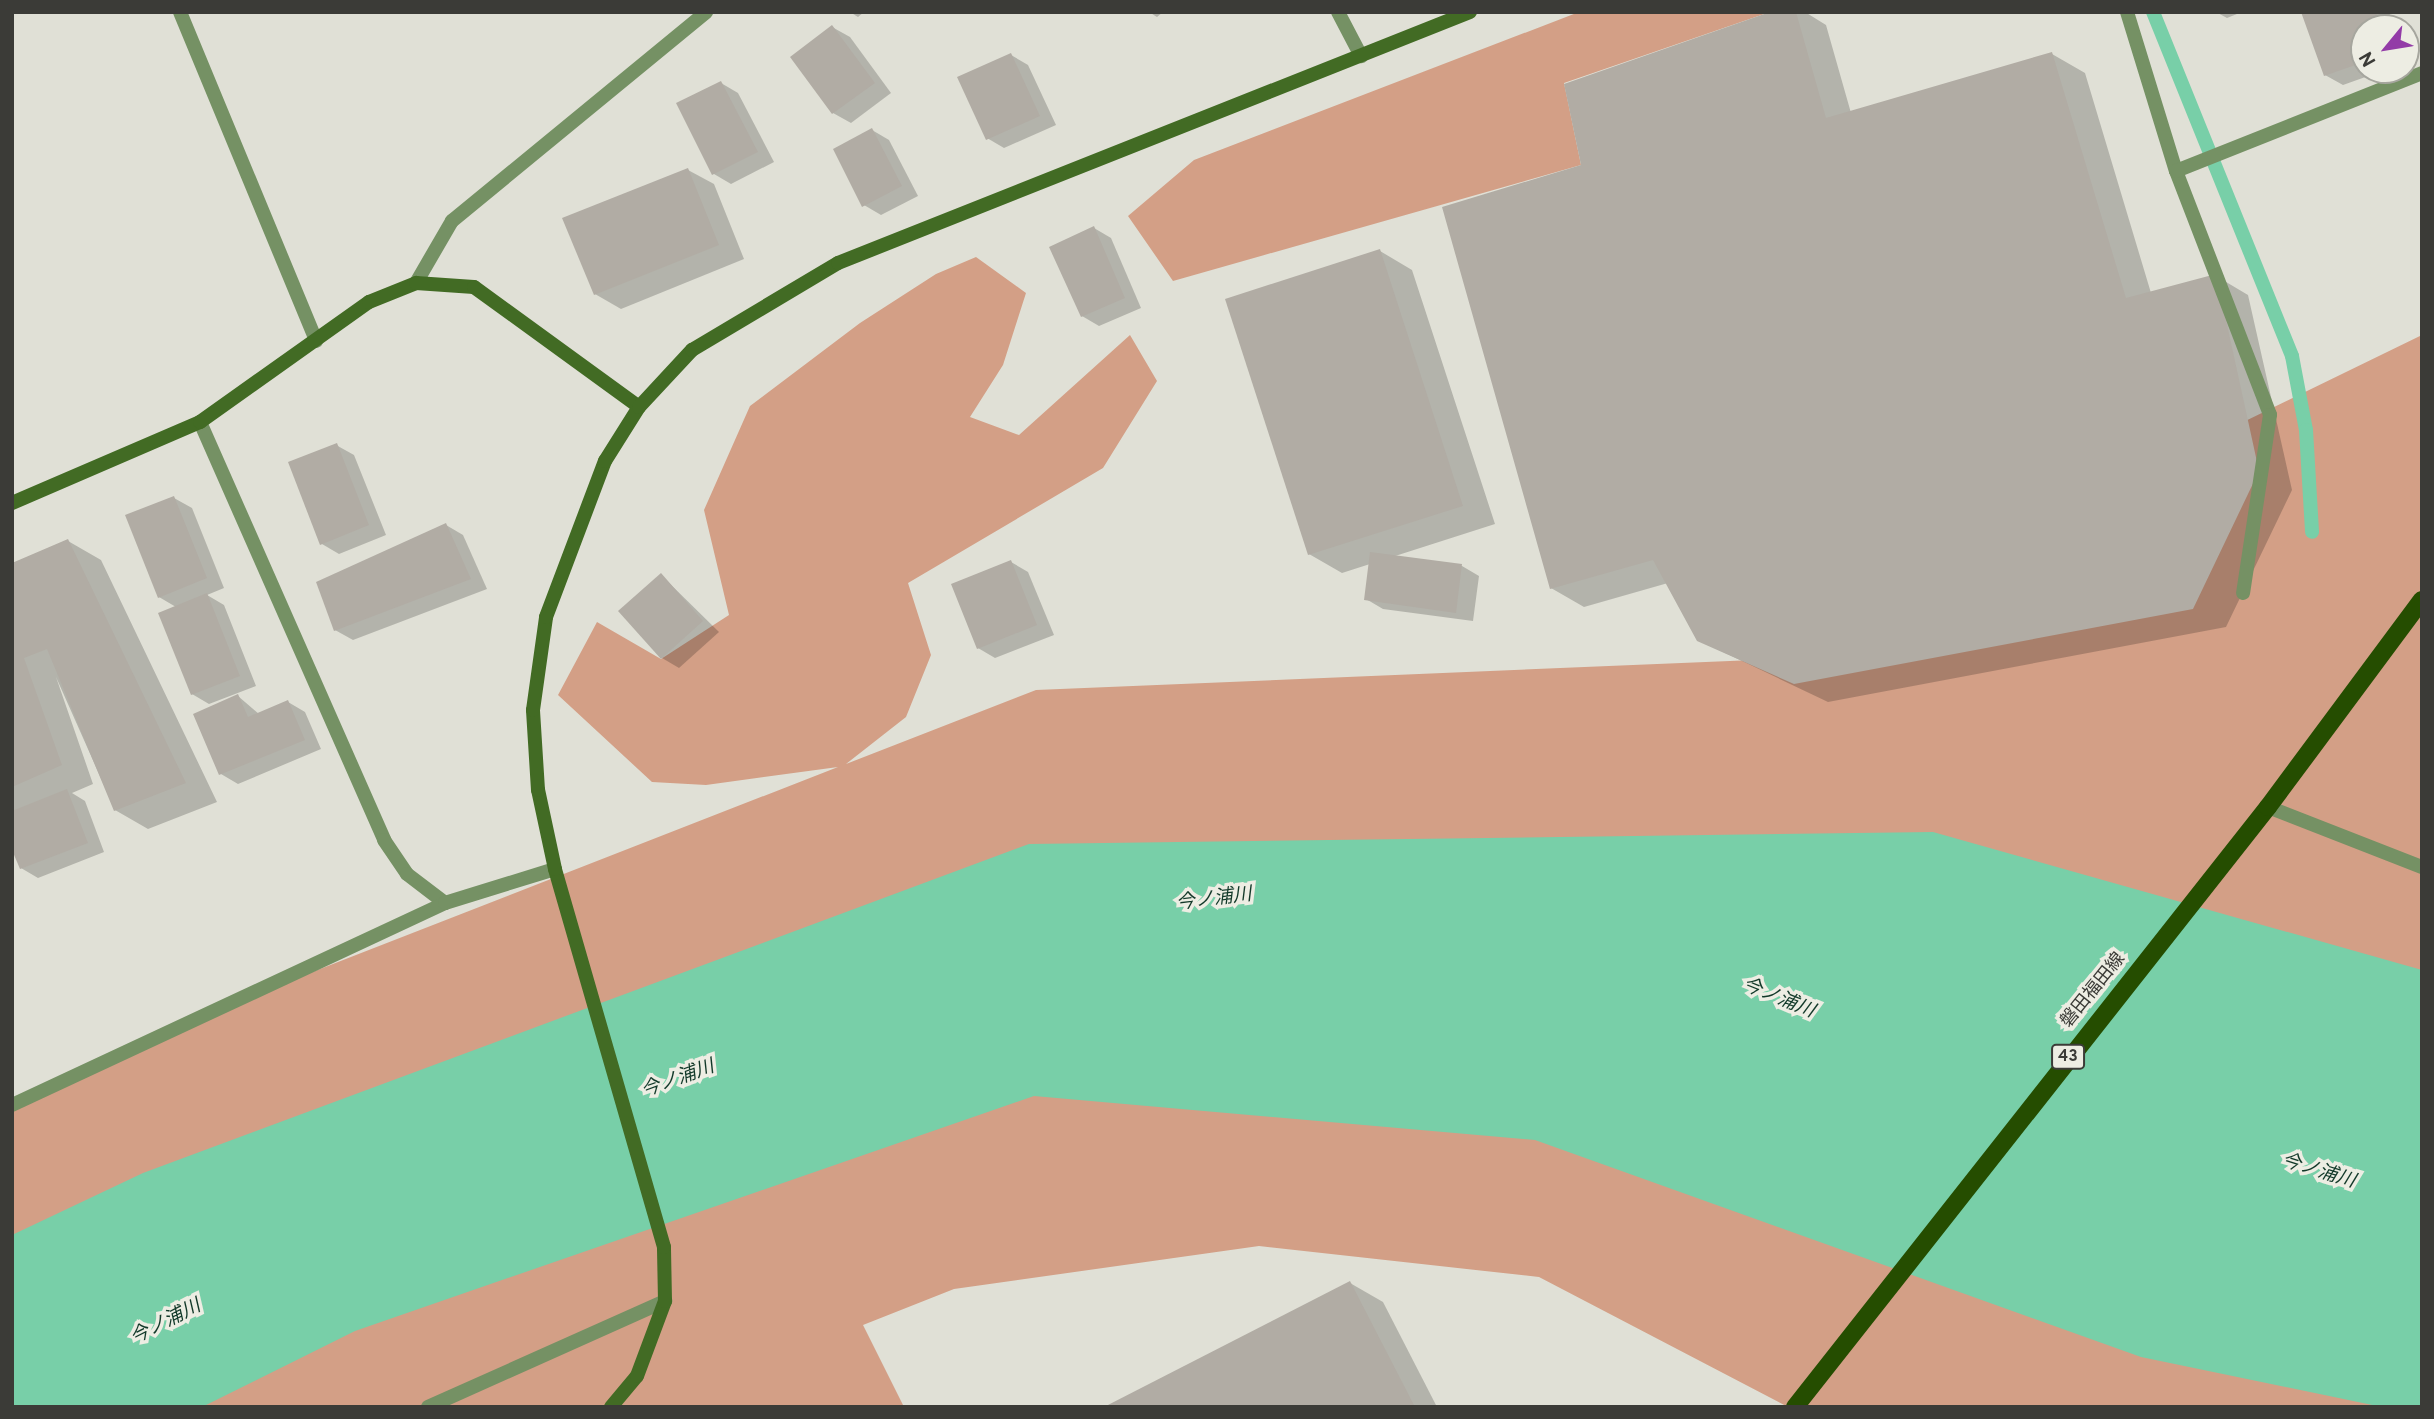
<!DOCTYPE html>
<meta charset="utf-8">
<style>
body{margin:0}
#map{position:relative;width:2434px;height:1419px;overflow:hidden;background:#e0e0d6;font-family:Overpass,"Noto Sans JP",sans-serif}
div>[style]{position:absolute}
.green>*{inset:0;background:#d39f86}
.water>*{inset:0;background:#78cfa8}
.shadow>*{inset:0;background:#0003}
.stream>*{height:14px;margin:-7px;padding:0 7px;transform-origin:7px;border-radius:7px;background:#78cfa8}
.building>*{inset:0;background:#b1aca4}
.street>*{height:14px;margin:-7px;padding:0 7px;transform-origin:7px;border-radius:7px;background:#759164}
.secondary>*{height:14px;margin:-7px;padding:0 7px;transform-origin:7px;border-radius:7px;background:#426b24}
.primary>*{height:18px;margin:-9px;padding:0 9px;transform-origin:9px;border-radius:9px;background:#254d00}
span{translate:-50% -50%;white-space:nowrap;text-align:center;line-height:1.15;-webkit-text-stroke:7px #edede3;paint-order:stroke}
.shield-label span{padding:2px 5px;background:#edede3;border:2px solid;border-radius:5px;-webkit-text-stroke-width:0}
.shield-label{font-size:16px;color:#3b3b37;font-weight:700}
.street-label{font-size:18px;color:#3b3b37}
.water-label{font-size:19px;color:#123929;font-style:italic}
.frame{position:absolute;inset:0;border:14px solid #3b3b37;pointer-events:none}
.north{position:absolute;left:2350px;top:14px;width:70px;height:70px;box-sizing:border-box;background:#edede3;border:2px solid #a6a69e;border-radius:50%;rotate:240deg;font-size:19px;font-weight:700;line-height:28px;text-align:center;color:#3b3b37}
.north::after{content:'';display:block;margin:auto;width:24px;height:32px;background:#933ba7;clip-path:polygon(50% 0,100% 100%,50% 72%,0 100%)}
</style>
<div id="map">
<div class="green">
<div style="clip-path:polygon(1579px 12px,1770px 12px,1564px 83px,1581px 165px,1173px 281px,1128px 216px,1194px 160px)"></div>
<div style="clip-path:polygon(976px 257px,1026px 293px,1003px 365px,970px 417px,1019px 435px,1130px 335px,1157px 381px,1103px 468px,908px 583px,931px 655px,906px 717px,846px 764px,1036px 690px,1754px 660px,2422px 335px,2422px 1407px,1788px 1407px,1539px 1277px,1259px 1246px,954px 1289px,863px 1325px,904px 1407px,12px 1407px,12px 1104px,225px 1006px,838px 767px,706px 785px,652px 782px,558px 695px,597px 622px,661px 659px,729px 615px,704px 510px,750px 406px,860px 323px,936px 274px)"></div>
</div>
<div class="water">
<div style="clip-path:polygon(1933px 832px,2422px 970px,2422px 1407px,2382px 1407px,2141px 1357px,1535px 1140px,1034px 1096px,355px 1331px,202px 1407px,12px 1407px,12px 1235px,143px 1173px,1029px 844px)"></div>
</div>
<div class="shadow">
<div style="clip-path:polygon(850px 12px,864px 12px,858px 17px)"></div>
<div style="clip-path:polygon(1149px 12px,1163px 12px,1157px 17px)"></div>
<div style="clip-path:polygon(1775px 12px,1805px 12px,1826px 25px,1851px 113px,2052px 54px,2085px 73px,2151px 293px,2216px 276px,2248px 295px,2292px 490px,2226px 627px,1828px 702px,1698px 640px,1668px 583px,1584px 607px,1551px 588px,1583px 166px)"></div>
<div style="clip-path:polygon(2216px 12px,2242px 12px,2227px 18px)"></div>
<div style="clip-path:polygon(2303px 12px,2389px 12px,2394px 28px,2364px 28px,2364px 70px,2385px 70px,2343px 85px,2325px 75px)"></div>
<div style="clip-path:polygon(832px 27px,850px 37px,891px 93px,851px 123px,833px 113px)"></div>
<div style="clip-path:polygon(1011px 55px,1028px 65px,1056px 125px,1004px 148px,987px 138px)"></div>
<div style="clip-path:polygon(721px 83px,738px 93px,774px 162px,731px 184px,714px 174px)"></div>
<div style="clip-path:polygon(872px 130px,889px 140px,918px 196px,881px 215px,864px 205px)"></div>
<div style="clip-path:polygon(688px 170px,714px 184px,744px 259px,621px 309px,595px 294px)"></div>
<div style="clip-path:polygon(1094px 228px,1111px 238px,1141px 308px,1099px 326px,1082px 316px)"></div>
<div style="clip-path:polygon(1380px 251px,1412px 270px,1495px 524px,1392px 557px,1462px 566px,1479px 576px,1473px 621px,1383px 609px,1366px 599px,1370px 564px,1342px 573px,1309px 554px)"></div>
<div style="clip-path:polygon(336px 445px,354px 455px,386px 535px,339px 554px,322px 544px)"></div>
<div style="clip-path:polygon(174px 498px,192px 508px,224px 588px,207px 595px,224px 605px,256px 686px,209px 704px,192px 694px,176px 607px,159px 597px)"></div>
<div style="clip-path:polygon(446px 525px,463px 535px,487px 589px,353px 640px,335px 630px)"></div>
<div style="clip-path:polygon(68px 541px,101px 560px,217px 802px,148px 829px,115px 810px,56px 677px,93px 784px,72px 793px,85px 801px,104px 852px,38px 878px,21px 868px,12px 845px,12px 565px)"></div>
<div style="clip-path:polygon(1011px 562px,1028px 572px,1054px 635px,995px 658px,978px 648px)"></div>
<div style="clip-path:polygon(661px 575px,719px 632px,679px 668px,662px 658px)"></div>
<div style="clip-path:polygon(238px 696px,259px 714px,288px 702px,305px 712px,321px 749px,238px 784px,221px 774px)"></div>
<div style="clip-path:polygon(1350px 1283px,1383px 1302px,1437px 1407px,1108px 1407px)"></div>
</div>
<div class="stream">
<div style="left:2153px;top:12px;width:371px;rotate:68deg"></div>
<div style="left:2292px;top:356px;width:75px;rotate:79.3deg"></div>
<div style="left:2306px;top:430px;width:102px;rotate:86.6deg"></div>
</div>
<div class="building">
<div style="clip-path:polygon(1770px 12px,1796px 12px,1826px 118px,2052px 52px,2126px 298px,2216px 274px,2259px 471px,2193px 609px,1794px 684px,1697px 641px,1653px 560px,1550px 589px,1442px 207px,1581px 165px,1564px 84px)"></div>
<div style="clip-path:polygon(2301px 12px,2376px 12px,2381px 28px,2364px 28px,2364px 62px,2324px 76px)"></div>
<div style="clip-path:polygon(832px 25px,875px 83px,832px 114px,790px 57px)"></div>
<div style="clip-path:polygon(1011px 53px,1040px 116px,986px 140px,957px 77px)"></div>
<div style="clip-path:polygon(721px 81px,758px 152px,712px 175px,676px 103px)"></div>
<div style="clip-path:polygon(872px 128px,902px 186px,862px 207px,833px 149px)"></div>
<div style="clip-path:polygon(688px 168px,719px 245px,594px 295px,562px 218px)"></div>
<div style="clip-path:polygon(1094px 226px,1125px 298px,1081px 317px,1049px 247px)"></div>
<div style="clip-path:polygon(1380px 249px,1463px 506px,1308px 555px,1225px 299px)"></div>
<div style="clip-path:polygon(337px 443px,369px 525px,320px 545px,288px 462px)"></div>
<div style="clip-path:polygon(174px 496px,207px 578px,158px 598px,125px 515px)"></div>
<div style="clip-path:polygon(446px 523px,471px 579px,334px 631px,316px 582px)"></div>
<div style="clip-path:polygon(68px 539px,186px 783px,114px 811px,47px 649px,24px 658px,62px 765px,12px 787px,12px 563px)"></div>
<div style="clip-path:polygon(1370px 552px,1462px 564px,1456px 613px,1364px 600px)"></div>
<div style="clip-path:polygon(1011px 560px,1037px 625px,977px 649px,951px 584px)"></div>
<div style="clip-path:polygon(661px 573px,703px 621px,661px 659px,618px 611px)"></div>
<div style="clip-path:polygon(207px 593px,240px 676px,191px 695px,158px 613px)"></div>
<div style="clip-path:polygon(238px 694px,248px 717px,288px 700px,305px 740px,219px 775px,193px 714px)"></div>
<div style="clip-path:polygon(67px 789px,88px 843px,20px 869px,12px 850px,12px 811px)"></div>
<div style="clip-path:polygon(1350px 1281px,1415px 1407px,1104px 1407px)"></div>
</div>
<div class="street">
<div style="left:180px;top:12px;width:356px;rotate:67.5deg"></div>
<div style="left:1338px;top:12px;width:50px;rotate:62.4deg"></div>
<div style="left:2127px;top:12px;width:166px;rotate:72.9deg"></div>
<div style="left:2176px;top:171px;width:261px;rotate:68.9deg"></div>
<div style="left:2270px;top:415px;width:180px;rotate:98.6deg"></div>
<div style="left:2176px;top:171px;width:265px;rotate:-21.7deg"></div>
<div style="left:416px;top:283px;width:72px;rotate:-59.9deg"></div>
<div style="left:452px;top:221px;width:329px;rotate:-39.4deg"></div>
<div style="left:200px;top:422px;width:457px;rotate:66.2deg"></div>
<div style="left:384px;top:840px;width:41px;rotate:55.9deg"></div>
<div style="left:407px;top:874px;width:48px;rotate:37.3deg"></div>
<div style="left:2268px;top:807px;width:165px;rotate:21.3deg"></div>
<div style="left:12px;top:1105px;width:478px;rotate:-25deg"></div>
<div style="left:445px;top:903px;width:115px;rotate:-17.2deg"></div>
<div style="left:428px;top:1407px;width:260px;rotate:-24.1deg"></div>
</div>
<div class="secondary">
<div style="left:12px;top:503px;width:205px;rotate:-23.3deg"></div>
<div style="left:200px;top:422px;width:207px;rotate:-35.4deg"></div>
<div style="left:369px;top:302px;width:51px;rotate:-22deg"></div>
<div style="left:416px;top:283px;width:58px;rotate:3.9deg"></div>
<div style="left:474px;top:287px;width:204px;rotate:36deg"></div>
<div style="left:611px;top:1407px;width:40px;rotate:-50deg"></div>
<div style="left:637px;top:1376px;width:80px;rotate:-69.5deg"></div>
<div style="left:665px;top:1301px;width:54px;rotate:-91.1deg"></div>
<div style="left:664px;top:1247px;width:393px;rotate:-106.1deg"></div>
<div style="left:555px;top:869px;width:81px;rotate:-102.1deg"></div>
<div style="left:538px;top:790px;width:80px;rotate:-93.6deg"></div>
<div style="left:533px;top:710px;width:94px;rotate:-82deg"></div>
<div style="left:546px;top:617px;width:167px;rotate:-69.3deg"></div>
<div style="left:605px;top:461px;width:64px;rotate:-57.8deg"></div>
<div style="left:639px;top:407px;width:78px;rotate:-47.1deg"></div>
<div style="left:692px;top:350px;width:170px;rotate:-30.8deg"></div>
<div style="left:838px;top:263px;width:680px;rotate:-21.66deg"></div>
</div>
<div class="primary">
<div style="left:1795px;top:1407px;width:764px;rotate:-51.75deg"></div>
<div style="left:2268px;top:807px;width:258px;rotate:-53.4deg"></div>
</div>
<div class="shield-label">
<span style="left:2068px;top:1057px">43</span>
</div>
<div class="street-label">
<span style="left:2094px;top:991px;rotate:-51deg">磐田福田線</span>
</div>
<div class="water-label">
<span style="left:1214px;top:900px;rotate:-7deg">今ノ浦川</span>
<span style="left:1778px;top:999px;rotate:22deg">今ノ浦川</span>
<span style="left:678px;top:1080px;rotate:-20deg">今ノ浦川</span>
<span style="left:2318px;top:1172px;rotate:17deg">今ノ浦川</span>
<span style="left:166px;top:1323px;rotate:-27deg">今ノ浦川</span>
</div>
<div class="frame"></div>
<div class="north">N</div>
</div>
